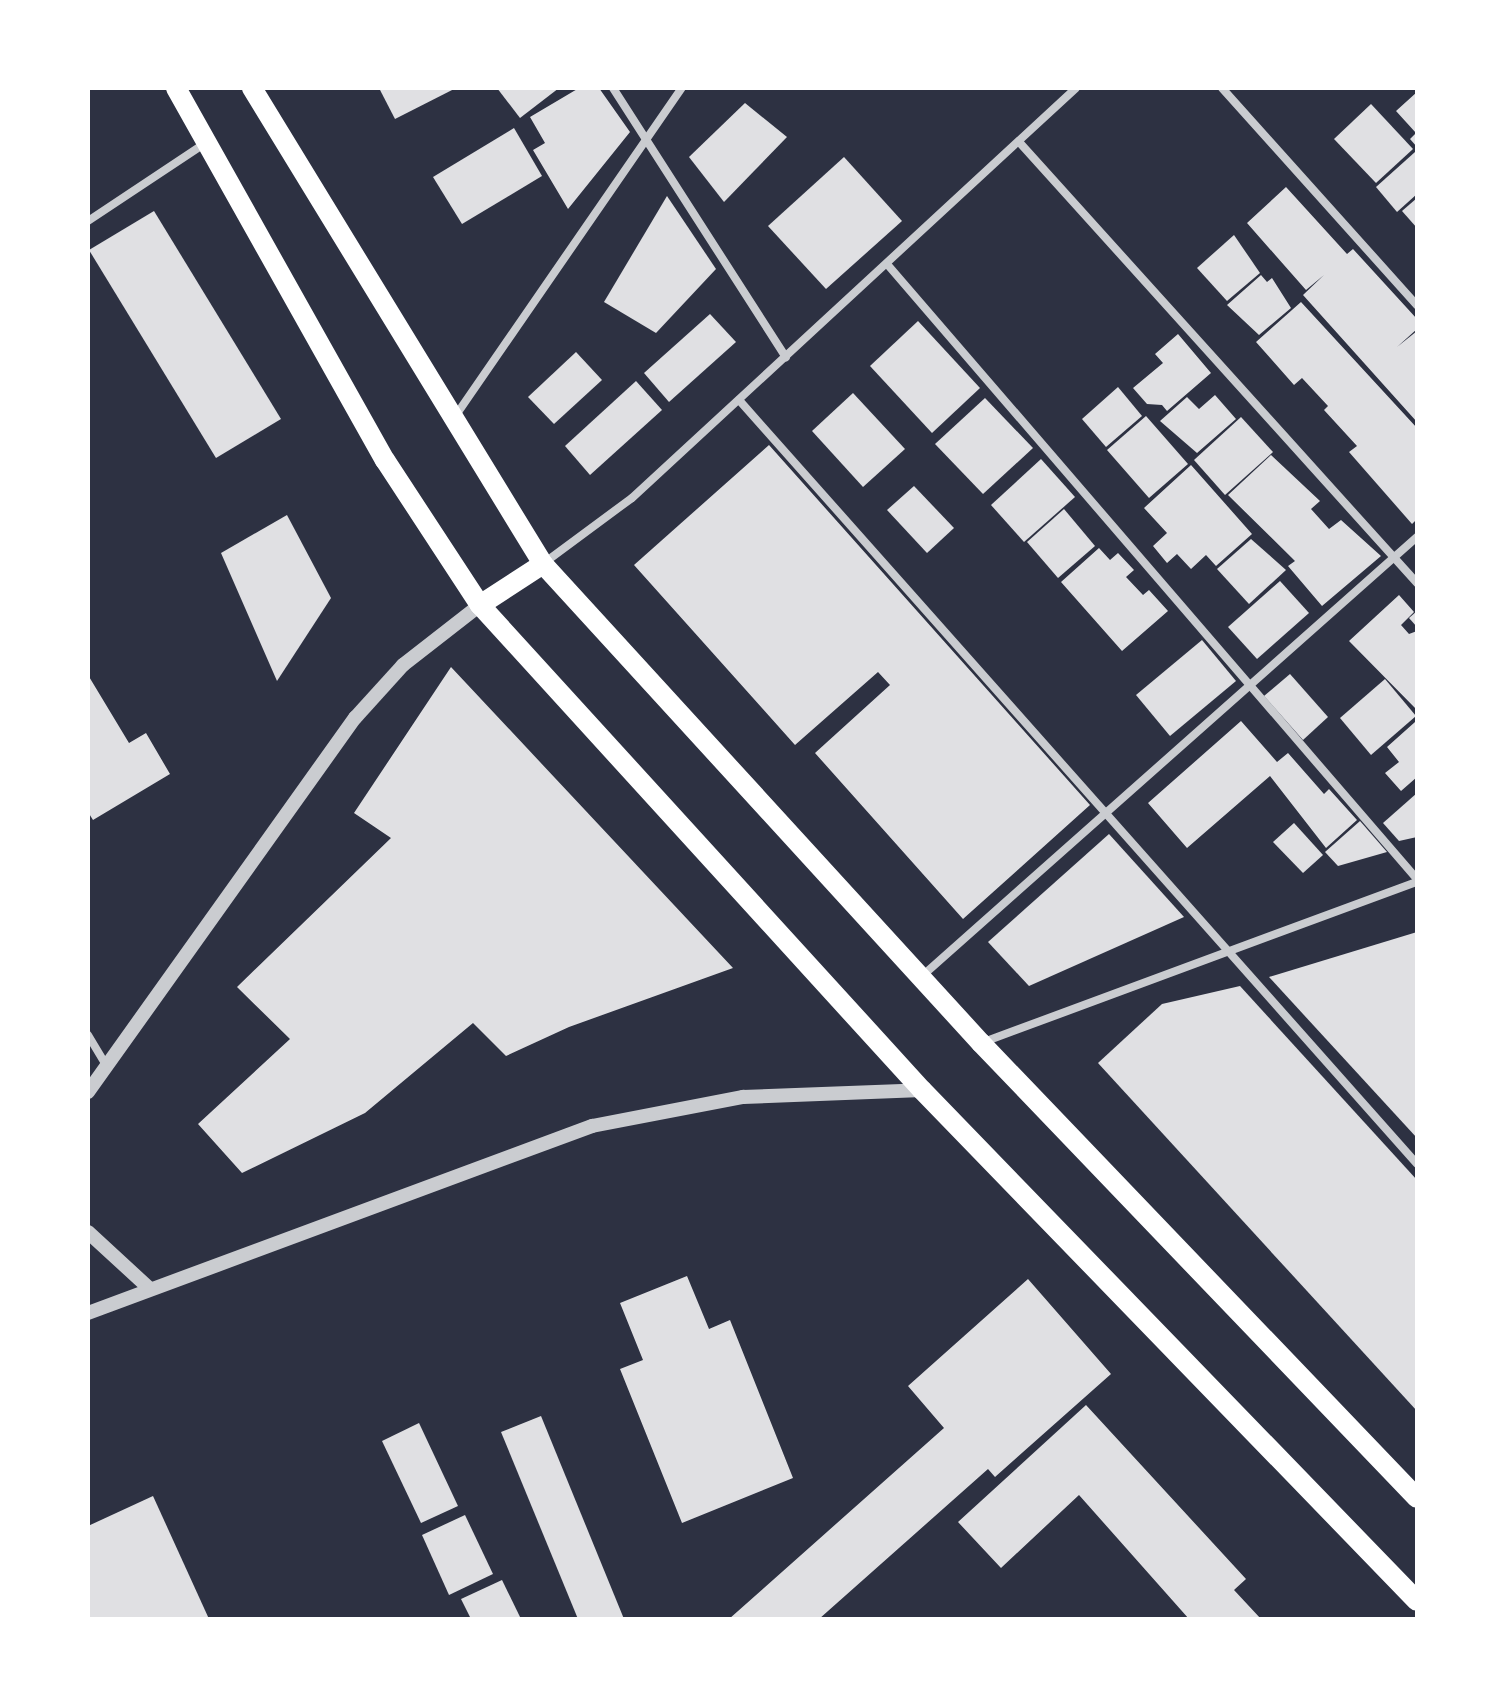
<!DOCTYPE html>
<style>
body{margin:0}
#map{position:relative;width:1505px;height:1707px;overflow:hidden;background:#2d3142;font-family:Cabin,sans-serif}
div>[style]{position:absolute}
.building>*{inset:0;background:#e0e0e3}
.minor>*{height:8px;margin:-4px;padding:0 4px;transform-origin:4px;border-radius:4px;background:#caccd0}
.tertiary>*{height:14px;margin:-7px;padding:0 7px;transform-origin:7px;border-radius:7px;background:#caccd0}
.primary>*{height:20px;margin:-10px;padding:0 10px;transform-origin:10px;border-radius:10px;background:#fff}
span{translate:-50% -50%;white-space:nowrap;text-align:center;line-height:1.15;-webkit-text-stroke:6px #fff;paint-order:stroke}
.frame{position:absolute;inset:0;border:90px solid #fff;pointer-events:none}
</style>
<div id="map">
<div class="building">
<div style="clip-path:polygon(379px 88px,456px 88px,395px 119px)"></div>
<div style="clip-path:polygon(497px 88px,559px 88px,520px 118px)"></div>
<div style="clip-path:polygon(579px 88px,599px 88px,630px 132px,568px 209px,533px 150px,545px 143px,530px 117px)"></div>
<div style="clip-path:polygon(1417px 92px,1417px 147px,1410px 139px,1416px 133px,1396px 111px)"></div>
<div style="clip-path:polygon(745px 103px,787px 137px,724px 202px,689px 157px)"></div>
<div style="clip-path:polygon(1371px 104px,1413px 149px,1376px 183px,1334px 139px)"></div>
<div style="clip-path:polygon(514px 128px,542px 176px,462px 224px,433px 177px)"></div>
<div style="clip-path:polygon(1415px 152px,1417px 194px,1397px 212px,1376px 187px)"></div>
<div style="clip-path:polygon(844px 157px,902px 221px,826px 289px,768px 226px)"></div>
<div style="clip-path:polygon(1286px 187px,1347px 254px,1353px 249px,1417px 319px,1417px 329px,1397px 347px,1417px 331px,1417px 422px,1303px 295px,1324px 275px,1306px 290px,1247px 223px)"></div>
<div style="clip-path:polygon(667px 196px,716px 269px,656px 333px,604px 302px)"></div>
<div style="clip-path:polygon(1417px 198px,1417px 228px,1402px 211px)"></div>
<div style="clip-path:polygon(154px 211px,281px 419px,216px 458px,89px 250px)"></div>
<div style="clip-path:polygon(1234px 235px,1260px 273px,1227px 301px,1197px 268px)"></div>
<div style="clip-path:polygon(1261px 275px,1267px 282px,1272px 278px,1291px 308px,1259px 335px,1227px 305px)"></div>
<div style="clip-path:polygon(1301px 302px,1417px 428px,1417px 519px,1412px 524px,1349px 452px,1357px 446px,1324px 410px,1328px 406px,1302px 378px,1294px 385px,1256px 342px)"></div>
<div style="clip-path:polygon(710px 314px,736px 342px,669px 402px,644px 373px)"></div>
<div style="clip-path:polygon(918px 321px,980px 388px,932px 433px,870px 366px)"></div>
<div style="clip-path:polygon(1178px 334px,1211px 373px,1167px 411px,1162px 405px,1147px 404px,1133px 388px,1163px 363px,1155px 354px)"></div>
<div style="clip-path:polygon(576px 352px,602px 380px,554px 424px,528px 397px)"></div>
<div style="clip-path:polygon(636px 381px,662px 410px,590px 475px,565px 446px)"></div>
<div style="clip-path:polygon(1118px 387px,1142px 416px,1106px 447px,1082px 419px)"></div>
<div style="clip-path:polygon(853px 393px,905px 449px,863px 487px,812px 431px)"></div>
<div style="clip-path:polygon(1215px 395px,1236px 419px,1197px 453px,1160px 421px,1187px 397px,1199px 409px)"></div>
<div style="clip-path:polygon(985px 398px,1033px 448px,983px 494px,935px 444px)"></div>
<div style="clip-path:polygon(1146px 416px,1188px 464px,1149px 498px,1107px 450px)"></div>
<div style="clip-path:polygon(1241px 417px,1273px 452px,1225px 495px,1194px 460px)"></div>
<div style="clip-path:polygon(769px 445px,1090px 805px,963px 919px,815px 753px,890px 685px,878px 672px,795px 745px,634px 565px)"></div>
<div style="clip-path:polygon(1271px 455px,1320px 501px,1311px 509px,1329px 529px,1341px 520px,1381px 556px,1322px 606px,1288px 566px,1295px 561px,1228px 495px)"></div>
<div style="clip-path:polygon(1041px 459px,1075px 497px,1024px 542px,991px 505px)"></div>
<div style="clip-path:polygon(1191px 465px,1252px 534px,1216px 566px,1206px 555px,1191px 569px,1177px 554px,1167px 563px,1153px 546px,1167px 533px,1144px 508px)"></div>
<div style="clip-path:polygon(914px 486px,954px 528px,927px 553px,887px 510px)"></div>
<div style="clip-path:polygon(1064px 509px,1095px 546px,1058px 578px,1027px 542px)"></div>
<div style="clip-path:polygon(287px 515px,331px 598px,277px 681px,221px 553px)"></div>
<div style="clip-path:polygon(1251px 539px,1286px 570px,1249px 604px,1217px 569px)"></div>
<div style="clip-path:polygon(1099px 548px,1110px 560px,1118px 553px,1134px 570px,1126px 577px,1143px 595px,1149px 590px,1168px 611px,1122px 651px,1061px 582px)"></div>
<div style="clip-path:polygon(1280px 581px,1309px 613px,1257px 659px,1228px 627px)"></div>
<div style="clip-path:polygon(1399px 595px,1414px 612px,1401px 625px,1409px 634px,1417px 631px,1417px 710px,1349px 641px)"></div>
<div style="clip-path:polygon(1417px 611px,1417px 627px,1409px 618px)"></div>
<div style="clip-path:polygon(1202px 640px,1236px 681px,1170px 736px,1136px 695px)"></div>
<div style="clip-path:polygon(451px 667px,733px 968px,569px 1027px,506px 1056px,473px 1023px,365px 1113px,242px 1173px,198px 1124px,290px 1039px,237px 987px,391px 838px,354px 813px)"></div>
<div style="clip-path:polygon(1290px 674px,1328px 717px,1303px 740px,1264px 696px)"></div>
<div style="clip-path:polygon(88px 675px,129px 743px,146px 733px,170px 774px,93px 820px,88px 812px)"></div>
<div style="clip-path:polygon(1385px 679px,1416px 716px,1371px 755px,1340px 718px)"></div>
<div style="clip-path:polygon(1241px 721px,1277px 762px,1288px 753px,1324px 794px,1329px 789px,1357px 820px,1326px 848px,1270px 776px,1187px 848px,1148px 803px)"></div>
<div style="clip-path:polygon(1415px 722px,1417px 777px,1401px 791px,1385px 773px,1399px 762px,1387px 747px)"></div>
<div style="clip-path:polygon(1417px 793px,1417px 837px,1399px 841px,1383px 823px)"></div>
<div style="clip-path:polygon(1360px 821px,1387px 852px,1338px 866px,1325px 852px)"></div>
<div style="clip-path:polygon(1294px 823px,1323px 855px,1303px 873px,1273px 842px)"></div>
<div style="clip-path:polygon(1109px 834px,1184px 917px,1029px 986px,988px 942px)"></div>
<div style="clip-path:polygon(1417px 932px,1417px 1138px,1269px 977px)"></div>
<div style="clip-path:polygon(1240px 986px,1417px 1180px,1417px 1411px,1098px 1063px,1162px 1004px)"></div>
<div style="clip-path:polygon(687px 1276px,709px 1329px,730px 1320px,793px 1478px,682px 1523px,620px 1369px,643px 1360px,620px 1303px)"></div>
<div style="clip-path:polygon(1028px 1279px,1111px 1374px,995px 1477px,988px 1469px,819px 1619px,729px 1619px,944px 1428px,908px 1386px)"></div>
<div style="clip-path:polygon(1086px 1405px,1246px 1579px,1234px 1590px,1261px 1619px,1189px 1619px,1079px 1495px,1001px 1568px,958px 1522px)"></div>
<div style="clip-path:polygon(541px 1416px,624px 1619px,578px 1619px,501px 1432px)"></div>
<div style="clip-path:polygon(419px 1423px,458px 1506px,421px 1523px,382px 1441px)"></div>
<div style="clip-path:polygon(153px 1496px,209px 1619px,88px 1619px,88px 1526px)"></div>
<div style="clip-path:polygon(465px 1515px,493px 1574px,449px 1595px,422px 1535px)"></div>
<div style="clip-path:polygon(502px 1580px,521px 1619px,471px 1619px,461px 1599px)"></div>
</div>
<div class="minor">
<div style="left:613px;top:88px;width:320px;rotate:57.3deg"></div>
<div style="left:1222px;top:88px;width:292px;rotate:48.1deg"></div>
<div style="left:1020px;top:143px;width:593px;rotate:47.94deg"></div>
<div style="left:88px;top:221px;width:143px;rotate:-33.6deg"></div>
<div style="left:887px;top:264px;width:812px;rotate:49.25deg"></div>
<div style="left:739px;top:400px;width:1021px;rotate:48.41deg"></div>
<div style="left:454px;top:418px;width:401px;rotate:-55.4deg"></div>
<div style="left:544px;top:563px;width:109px;rotate:-36.5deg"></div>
<div style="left:632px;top:498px;width:604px;rotate:-42.72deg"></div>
<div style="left:921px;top:977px;width:663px;rotate:-41.58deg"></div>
<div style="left:88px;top:1035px;width:37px;rotate:59deg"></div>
<div style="left:981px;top:1043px;width:465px;rotate:-20.3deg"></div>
</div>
<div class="tertiary">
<div style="left:88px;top:1092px;width:460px;rotate:-54.5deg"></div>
<div style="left:355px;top:718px;width:72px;rotate:-47.8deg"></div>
<div style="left:403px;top:665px;width:98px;rotate:-37.9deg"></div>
<div style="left:88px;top:1232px;width:84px;rotate:42.6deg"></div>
<div style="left:88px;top:1313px;width:538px;rotate:-20.36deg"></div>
<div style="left:592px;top:1126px;width:154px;rotate:-10.9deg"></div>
<div style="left:743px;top:1097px;width:179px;rotate:-2.2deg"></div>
</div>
<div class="primary">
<div style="left:176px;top:88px;width:427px;rotate:60.7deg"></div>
<div style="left:385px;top:460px;width:173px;rotate:56.8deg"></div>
<div style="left:480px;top:605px;width:656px;rotate:47.66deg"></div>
<div style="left:922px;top:1090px;width:711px;rotate:45.91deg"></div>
<div style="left:252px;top:88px;width:558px;rotate:58.56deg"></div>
<div style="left:543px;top:564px;width:649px;rotate:47.56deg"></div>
<div style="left:981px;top:1043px;width:630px;rotate:46.22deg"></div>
<div style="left:480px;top:605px;width:75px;rotate:-33.1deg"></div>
</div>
<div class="frame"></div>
</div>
